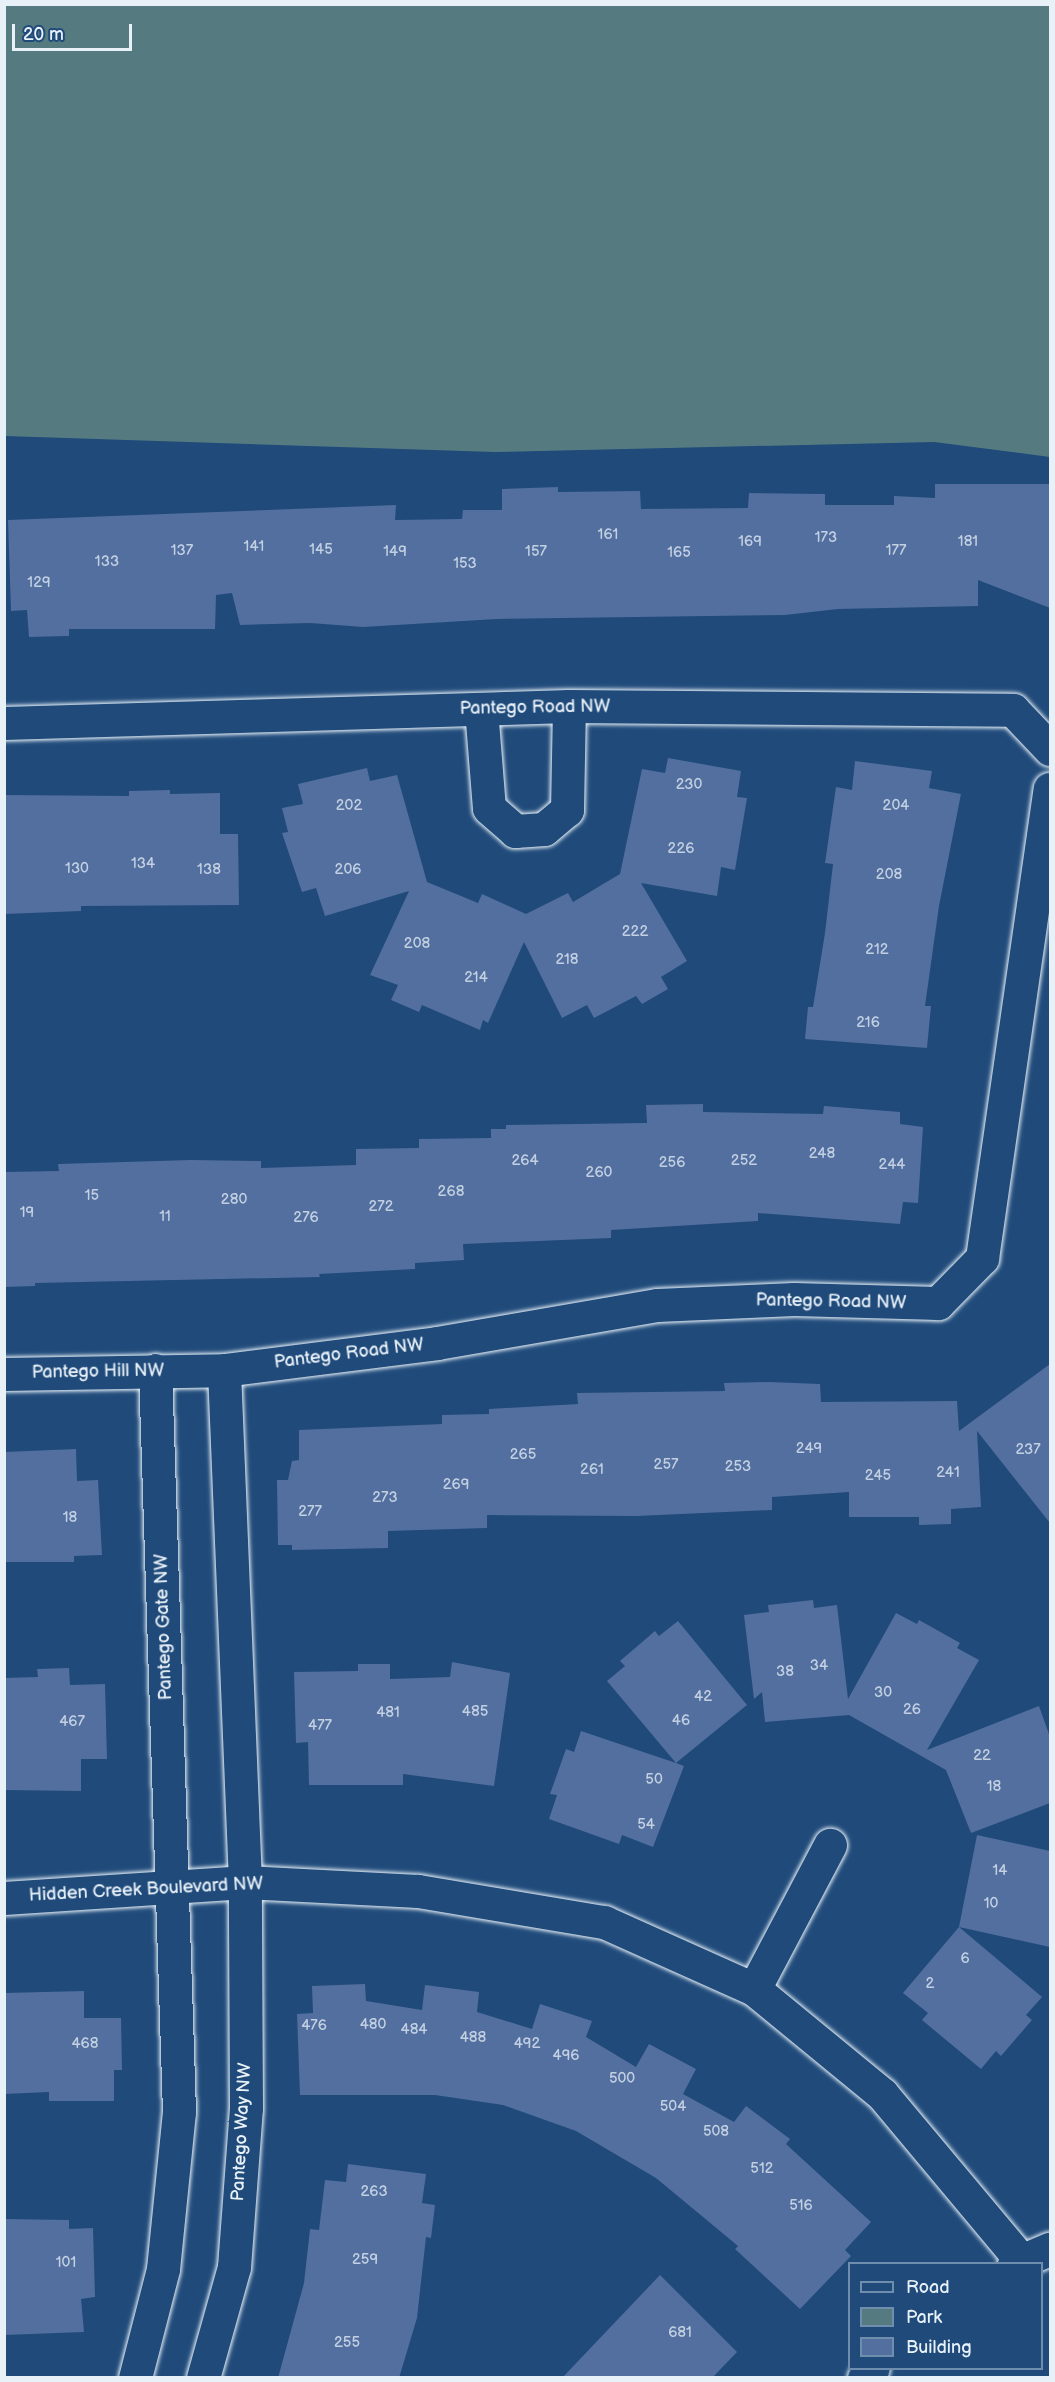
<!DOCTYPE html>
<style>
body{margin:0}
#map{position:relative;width:1055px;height:2382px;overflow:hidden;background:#1f4a7a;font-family:"Balsamiq Sans",sans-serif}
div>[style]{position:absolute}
.green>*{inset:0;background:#557b81}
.building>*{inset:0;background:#526f9f}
.roads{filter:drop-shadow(0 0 2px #e8f1f8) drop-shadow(0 0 2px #e8f1f8)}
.minor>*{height:33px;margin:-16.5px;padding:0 16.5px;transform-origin:16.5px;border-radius:16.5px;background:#1f4a7a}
span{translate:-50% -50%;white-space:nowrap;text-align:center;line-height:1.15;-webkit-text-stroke:6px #1f4a7a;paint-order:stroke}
.number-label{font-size:15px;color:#c2d0e2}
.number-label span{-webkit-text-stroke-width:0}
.street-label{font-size:18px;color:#e8f1f8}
.frame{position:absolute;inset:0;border:6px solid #e8f1f8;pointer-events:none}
.legend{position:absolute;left:848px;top:2262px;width:195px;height:108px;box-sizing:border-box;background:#1f4a7a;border:2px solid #6f8dac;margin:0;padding:8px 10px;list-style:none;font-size:18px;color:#e8f1f8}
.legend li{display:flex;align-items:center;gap:12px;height:30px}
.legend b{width:30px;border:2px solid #6f8dac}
.scale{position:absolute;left:12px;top:24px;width:120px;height:27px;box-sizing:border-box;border:3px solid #e8f1f8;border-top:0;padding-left:8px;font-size:18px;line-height:21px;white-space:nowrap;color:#e8f1f8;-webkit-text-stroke:4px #1f4a7a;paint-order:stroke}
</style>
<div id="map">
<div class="green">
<div style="clip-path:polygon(5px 4px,1050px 5px,1050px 457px,934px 442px,495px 452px,5px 436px)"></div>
</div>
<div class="building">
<div style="clip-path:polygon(935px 484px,1050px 484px,1050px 608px,978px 580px,978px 606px,838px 609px,785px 615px,497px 619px,363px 627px,310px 623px,240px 625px,232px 593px,216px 595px,215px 629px,69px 629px,69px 636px,29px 637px,27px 610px,11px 611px,8px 520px,396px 505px,395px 520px,462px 519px,463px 510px,502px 510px,502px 489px,558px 487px,558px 492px,640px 491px,641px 509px,748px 508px,749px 493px,825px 494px,825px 505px,894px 505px,894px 496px,935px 498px)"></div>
<div style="clip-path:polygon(668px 758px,741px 771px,737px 797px,747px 798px,735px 870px,721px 867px,717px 896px,641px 883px,687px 961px,661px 977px,668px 989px,642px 1004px,636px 996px,594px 1018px,587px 1005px,562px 1018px,524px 942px,488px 1023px,483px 1020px,480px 1030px,422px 1005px,419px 1012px,391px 1000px,398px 985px,370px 975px,409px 891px,325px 916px,316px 888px,302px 892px,282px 833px,288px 832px,282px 808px,303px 804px,298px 784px,367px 768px,370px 781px,397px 775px,427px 882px,478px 903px,482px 894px,526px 914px,568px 893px,573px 902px,620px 874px,642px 769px,665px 773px)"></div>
<div style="clip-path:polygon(855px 761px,932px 771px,929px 788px,961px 794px,939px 906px,925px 1006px,931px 1006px,927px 1048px,805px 1039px,808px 1007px,813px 1007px,825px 933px,833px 864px,825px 863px,836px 787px,852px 790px)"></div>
<div style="clip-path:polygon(170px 790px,170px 794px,220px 793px,220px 834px,238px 834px,239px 905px,81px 906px,81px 911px,4px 914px,4px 795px,129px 796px,129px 791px)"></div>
<div style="clip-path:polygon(703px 1104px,703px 1112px,823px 1114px,824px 1106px,900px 1112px,900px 1124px,923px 1127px,918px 1203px,903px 1202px,900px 1224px,758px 1213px,758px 1221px,611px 1230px,611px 1238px,463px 1244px,464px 1260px,415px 1263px,415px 1269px,319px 1274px,320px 1277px,35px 1283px,35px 1286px,4px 1287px,4px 1172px,59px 1171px,58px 1164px,191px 1160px,261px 1161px,261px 1168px,356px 1165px,356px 1149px,419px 1148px,419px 1139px,491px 1138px,491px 1129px,506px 1129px,506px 1125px,647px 1123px,646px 1105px)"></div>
<div style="clip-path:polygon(1050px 1364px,1050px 1523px,977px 1431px,981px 1507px,951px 1509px,951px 1524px,919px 1525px,919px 1517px,849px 1517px,849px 1492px,772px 1497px,772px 1510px,637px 1516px,487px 1515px,487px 1528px,388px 1531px,388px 1548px,292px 1550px,292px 1545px,278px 1545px,277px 1480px,288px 1480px,292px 1461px,299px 1460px,299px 1430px,442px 1424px,442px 1415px,489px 1414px,489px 1409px,578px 1404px,577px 1393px,725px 1391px,724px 1383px,769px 1382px,820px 1384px,821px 1402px,957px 1401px,959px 1431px)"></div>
<div style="clip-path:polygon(76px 1449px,77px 1481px,98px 1480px,102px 1555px,74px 1556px,74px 1562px,4px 1562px,4px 1452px)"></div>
<div style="clip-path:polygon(813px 1600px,814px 1608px,837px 1605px,848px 1699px,896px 1613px,917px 1624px,919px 1620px,960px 1643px,957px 1648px,979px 1660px,927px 1750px,1039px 1706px,1050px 1737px,1050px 1803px,971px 1833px,946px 1770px,849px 1715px,765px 1722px,762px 1692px,754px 1699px,744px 1615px,769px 1612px,768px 1605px)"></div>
<div style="clip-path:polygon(678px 1621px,747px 1705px,676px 1763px,684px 1766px,653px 1847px,622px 1835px,619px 1844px,549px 1819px,557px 1795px,550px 1794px,566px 1749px,574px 1752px,581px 1731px,676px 1763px,607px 1681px,625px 1666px,620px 1661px,655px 1631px,659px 1636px)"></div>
<div style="clip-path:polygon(452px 1662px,510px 1673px,494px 1786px,403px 1774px,403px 1785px,309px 1785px,308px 1742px,296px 1743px,294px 1672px,358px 1671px,358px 1664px,390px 1664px,390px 1679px,450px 1677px)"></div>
<div style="clip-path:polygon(69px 1668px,70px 1685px,105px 1684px,107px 1759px,81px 1759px,81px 1791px,4px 1790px,4px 1678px,38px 1677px,37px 1669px)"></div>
<div style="clip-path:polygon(977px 1835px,1050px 1851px,1050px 1947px,959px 1927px,1042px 1997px,1026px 2015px,1032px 2020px,1001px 2056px,996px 2051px,981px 2069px,922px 2020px,928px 2013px,903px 1993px,959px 1927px)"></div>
<div style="clip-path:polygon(365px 1984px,366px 2001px,422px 2010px,425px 1985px,479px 1992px,477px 2012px,532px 2029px,540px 2004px,592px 2021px,586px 2037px,636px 2067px,649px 2044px,696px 2069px,683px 2094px,734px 2122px,746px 2106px,790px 2139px,786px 2144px,871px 2222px,845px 2250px,851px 2256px,800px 2309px,735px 2249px,738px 2246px,656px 2178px,576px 2131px,503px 2105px,435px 2095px,300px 2095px,297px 2014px,313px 2013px,312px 1986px)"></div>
<div style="clip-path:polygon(84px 1991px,84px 2018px,121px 2018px,122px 2070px,114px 2070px,114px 2101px,49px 2101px,49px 2092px,4px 2094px,4px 1993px)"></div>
<div style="clip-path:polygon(348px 2164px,426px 2174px,422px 2203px,435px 2205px,431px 2238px,426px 2237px,417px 2318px,399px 2378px,278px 2378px,304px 2283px,310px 2229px,319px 2230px,325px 2180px,346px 2182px)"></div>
<div style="clip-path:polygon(4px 2219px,69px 2220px,69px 2229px,93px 2228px,95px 2297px,81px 2299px,84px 2332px,4px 2335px)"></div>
<div style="clip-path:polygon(660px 2275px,737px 2352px,712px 2378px,562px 2378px)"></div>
</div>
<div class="roads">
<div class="minor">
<div style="left:481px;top:709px;width:99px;rotate:85.4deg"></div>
<div style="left:489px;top:808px;width:35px;rotate:41deg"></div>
<div style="left:515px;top:831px;width:29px;rotate:-4deg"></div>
<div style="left:544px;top:829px;width:30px;rotate:-40deg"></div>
<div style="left:567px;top:810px;width:104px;rotate:-88.9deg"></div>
<div style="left:4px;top:723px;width:565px;rotate:-1.72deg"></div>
<div style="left:569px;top:706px;width:444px;rotate:0.5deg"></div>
<div style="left:1013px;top:710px;width:54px;rotate:46.5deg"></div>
<div style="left:4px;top:1374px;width:220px;rotate:-1deg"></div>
<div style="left:224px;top:1370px;width:215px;rotate:-7.2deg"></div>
<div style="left:437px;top:1343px;width:223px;rotate:-9.8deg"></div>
<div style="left:657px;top:1305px;width:137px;rotate:-2.5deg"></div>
<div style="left:794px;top:1299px;width:144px;rotate:1.6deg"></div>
<div style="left:938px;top:1303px;width:63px;rotate:-45.6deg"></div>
<div style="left:982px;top:1258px;width:474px;rotate:-81.8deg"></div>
<div style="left:4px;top:1898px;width:242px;rotate:-3.8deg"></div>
<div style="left:245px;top:1882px;width:173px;rotate:3deg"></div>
<div style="left:418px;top:1891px;width:189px;rotate:9.5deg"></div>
<div style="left:604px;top:1922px;width:164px;rotate:24.1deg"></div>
<div style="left:754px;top:1989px;width:166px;rotate:39.4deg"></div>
<div style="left:882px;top:2094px;width:215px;rotate:50.1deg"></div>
<div style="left:754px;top:1989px;width:163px;rotate:-62.2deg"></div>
<div style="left:1014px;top:2264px;width:39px;rotate:-23deg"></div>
<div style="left:135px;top:2378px;width:113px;rotate:-75.6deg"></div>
<div style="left:163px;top:2269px;width:158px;rotate:-84.2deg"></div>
<div style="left:179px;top:2112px;width:742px;rotate:-91.85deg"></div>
<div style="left:203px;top:2378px;width:115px;rotate:-74.4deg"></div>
<div style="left:234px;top:2267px;width:159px;rotate:-85.7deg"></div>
<div style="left:246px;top:2108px;width:226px;rotate:-90.3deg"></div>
<div style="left:245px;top:1882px;width:512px;rotate:-92.35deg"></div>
<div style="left:864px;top:2378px;width:13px;rotate:-48deg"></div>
</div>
</div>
<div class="number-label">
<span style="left:608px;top:535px">161</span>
<span style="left:826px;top:538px">173</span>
<span style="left:750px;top:542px">169</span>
<span style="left:968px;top:542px">181</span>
<span style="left:254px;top:547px">141</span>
<span style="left:321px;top:550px">145</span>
<span style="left:182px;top:551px">137</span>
<span style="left:896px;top:551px">177</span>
<span style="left:395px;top:552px">149</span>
<span style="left:536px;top:552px">157</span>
<span style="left:679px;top:553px">165</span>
<span style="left:107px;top:562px">133</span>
<span style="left:465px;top:564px">153</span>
<span style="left:39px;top:583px">129</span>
<span style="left:689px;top:785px">230</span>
<span style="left:349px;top:806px">202</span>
<span style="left:896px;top:806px">204</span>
<span style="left:681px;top:849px">226</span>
<span style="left:143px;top:864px">134</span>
<span style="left:77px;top:869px">130</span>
<span style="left:209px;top:870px">138</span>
<span style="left:348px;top:870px">206</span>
<span style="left:889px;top:875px">208</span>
<span style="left:635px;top:932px">222</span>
<span style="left:417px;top:944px">208</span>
<span style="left:877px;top:950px">212</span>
<span style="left:567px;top:960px">218</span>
<span style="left:476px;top:978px">214</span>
<span style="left:868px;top:1023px">216</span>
<span style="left:822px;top:1154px">248</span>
<span style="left:525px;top:1161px">264</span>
<span style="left:744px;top:1161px">252</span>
<span style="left:672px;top:1163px">256</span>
<span style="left:892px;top:1165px">244</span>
<span style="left:599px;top:1173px">260</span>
<span style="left:451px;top:1192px">268</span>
<span style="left:92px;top:1196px">15</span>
<span style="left:234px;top:1200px">280</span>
<span style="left:381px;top:1207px">272</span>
<span style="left:27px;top:1213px">19</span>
<span style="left:165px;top:1217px">11</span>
<span style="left:306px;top:1218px">276</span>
<span style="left:809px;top:1449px">249</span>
<span style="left:1028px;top:1450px">237</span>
<span style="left:523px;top:1455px">265</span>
<span style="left:666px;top:1465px">257</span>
<span style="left:738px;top:1467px">253</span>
<span style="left:592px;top:1470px">261</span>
<span style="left:948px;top:1473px">241</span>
<span style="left:878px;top:1476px">245</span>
<span style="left:456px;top:1485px">269</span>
<span style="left:385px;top:1498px">273</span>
<span style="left:310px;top:1512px">277</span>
<span style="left:70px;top:1518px">18</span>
<span style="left:819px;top:1666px">34</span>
<span style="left:785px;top:1672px">38</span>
<span style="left:883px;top:1693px">30</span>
<span style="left:703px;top:1697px">42</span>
<span style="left:912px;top:1710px">26</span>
<span style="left:475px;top:1712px">485</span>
<span style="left:388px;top:1713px">481</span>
<span style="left:681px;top:1721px">46</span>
<span style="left:72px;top:1722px">467</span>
<span style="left:320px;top:1726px">477</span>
<span style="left:982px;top:1756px">22</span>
<span style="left:654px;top:1780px">50</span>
<span style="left:994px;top:1787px">18</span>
<span style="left:646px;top:1825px">54</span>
<span style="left:1000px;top:1871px">14</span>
<span style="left:991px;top:1904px">10</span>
<span style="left:965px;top:1959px">6</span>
<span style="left:930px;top:1984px">2</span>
<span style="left:373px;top:2025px">480</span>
<span style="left:314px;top:2026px">476</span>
<span style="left:414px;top:2030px">484</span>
<span style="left:473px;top:2038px">488</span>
<span style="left:85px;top:2044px">468</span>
<span style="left:527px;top:2044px">492</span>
<span style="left:566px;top:2056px">496</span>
<span style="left:622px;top:2079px">500</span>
<span style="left:673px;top:2107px">504</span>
<span style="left:716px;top:2132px">508</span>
<span style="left:762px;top:2169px">512</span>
<span style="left:374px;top:2192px">263</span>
<span style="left:801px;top:2206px">516</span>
<span style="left:365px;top:2260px">259</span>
<span style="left:66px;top:2263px">101</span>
<span style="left:680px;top:2333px">681</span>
<span style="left:347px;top:2343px">255</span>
</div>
<div class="street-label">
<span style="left:535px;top:708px;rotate:-1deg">Pantego Road NW</span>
<span style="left:831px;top:1302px;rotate:1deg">Pantego Road NW</span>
<span style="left:349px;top:1354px;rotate:-7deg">Pantego Road NW</span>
<span style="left:98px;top:1372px;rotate:-1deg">Pantego Hill NW</span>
<span style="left:164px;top:1627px;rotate:-92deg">Pantego Gate NW</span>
<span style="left:146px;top:1890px;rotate:-3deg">Hidden Creek Boulevard NW</span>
<span style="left:242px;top:2132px;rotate:-87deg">Pantego Way NW</span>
</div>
<div class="frame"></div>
<ul class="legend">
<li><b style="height:8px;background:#1f4a7a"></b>Road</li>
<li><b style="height:16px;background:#557b81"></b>Park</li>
<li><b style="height:16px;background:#526f9f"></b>Building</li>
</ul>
<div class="scale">20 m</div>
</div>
